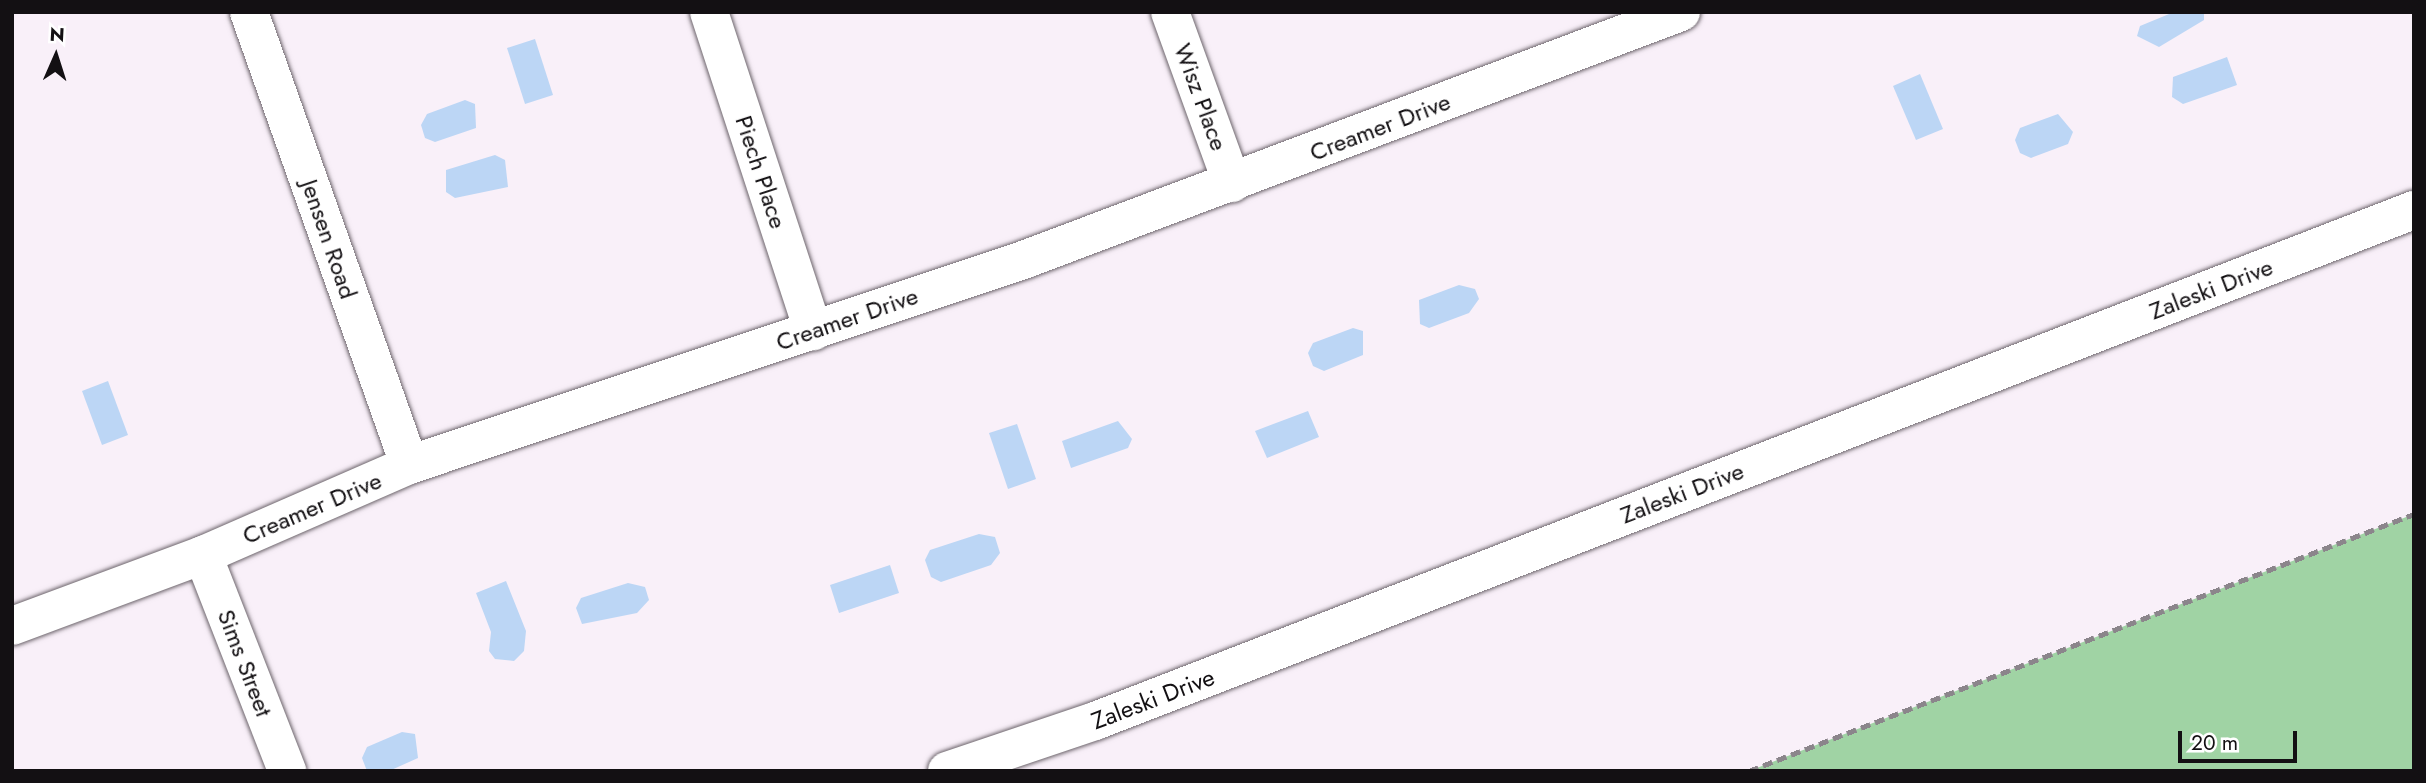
<!DOCTYPE html>
<style>
body{margin:0}
#map{position:relative;width:2426px;height:783px;overflow:hidden;background:#f9f0f9;font-family:Jost,sans-serif}
div>[style]{position:absolute}
.green>*{inset:0;background:#a0d3a4}
.water>*{inset:0;background:#bcd6f5}
.roads{filter:drop-shadow(0 0 2px #6d656c) drop-shadow(0 0 2px #6d656c)}
.street>*{height:38px;margin:-19px;padding:0 19px;transform-origin:19px;border-radius:19px;background:#fff}
.rail>*{height:5px;margin-top:-2.5px;transform-origin:0;background:repeating-linear-gradient(90deg,#8b858b 0 10px,transparent 0 15px)}
span{translate:-50% -50%;white-space:nowrap;text-align:center;line-height:1.15;-webkit-text-stroke:6px #fff;paint-order:stroke}
.street-label{font-size:24px;color:#131013}
.frame{position:absolute;inset:0;border:14px solid #131013;pointer-events:none}
.north{position:absolute;left:21px;top:21px;width:70px;height:70px;-webkit-text-stroke:5px #fff;paint-order:stroke;rotate:3deg;font-size:19px;font-weight:700;line-height:28px;text-align:center;color:#131013}
.north::after{content:'';display:block;margin:auto;width:24px;height:32px;background:#131013;clip-path:polygon(50% 0,100% 100%,50% 72%,0 100%)}
.scale{position:absolute;left:2178px;top:731px;width:119px;height:32px;box-sizing:border-box;border:4px solid #131013;border-top:0;padding-left:9px;font-size:21px;line-height:24px;white-space:nowrap;color:#131013;-webkit-text-stroke:5px #fff;paint-order:stroke}
</style>
<div id="map">
<div class="green">
<div style="clip-path:polygon(2414px 514px,2414px 771px,1749px 771px)"></div>
</div>
<div class="water">
<div style="clip-path:polygon(2174px 12px,2204px 12px,2204px 20px,2159px 47px,2137px 36px,2140px 26px)"></div>
<div style="clip-path:polygon(535px 39px,553px 95px,525px 104px,507px 48px)"></div>
<div style="clip-path:polygon(2227px 57px,2237px 85px,2183px 104px,2172px 97px,2173px 77px)"></div>
<div style="clip-path:polygon(1920px 74px,1943px 129px,1916px 140px,1893px 86px)"></div>
<div style="clip-path:polygon(465px 100px,475px 104px,476px 128px,435px 142px,425px 138px,421px 125px,427px 114px)"></div>
<div style="clip-path:polygon(2058px 114px,2073px 132px,2068px 144px,2031px 158px,2020px 153px,2015px 140px,2020px 128px)"></div>
<div style="clip-path:polygon(495px 155px,505px 160px,508px 187px,455px 198px,446px 192px,446px 170px)"></div>
<div style="clip-path:polygon(1459px 285px,1475px 289px,1479px 299px,1469px 313px,1429px 328px,1420px 324px,1419px 300px)"></div>
<div style="clip-path:polygon(1353px 328px,1363px 331px,1363px 355px,1324px 371px,1313px 366px,1308px 353px,1313px 343px)"></div>
<div style="clip-path:polygon(108px 381px,128px 435px,102px 445px,82px 391px)"></div>
<div style="clip-path:polygon(1308px 411px,1319px 437px,1267px 458px,1255px 431px)"></div>
<div style="clip-path:polygon(1118px 421px,1132px 439px,1128px 448px,1071px 468px,1062px 441px)"></div>
<div style="clip-path:polygon(1017px 424px,1036px 479px,1008px 489px,989px 433px)"></div>
<div style="clip-path:polygon(979px 534px,995px 537px,1000px 553px,991px 565px,941px 582px,931px 577px,925px 560px,930px 550px)"></div>
<div style="clip-path:polygon(890px 565px,899px 593px,839px 613px,830px 585px)"></div>
<div style="clip-path:polygon(506px 581px,526px 631px,524px 651px,514px 661px,495px 659px,489px 651px,491px 632px,476px 593px)"></div>
<div style="clip-path:polygon(628px 583px,645px 587px,649px 600px,637px 613px,582px 624px,576px 608px,581px 598px)"></div>
<div style="clip-path:polygon(402px 732px,415px 734px,418px 758px,389px 771px,367px 771px,362px 758px,367px 747px)"></div>
</div>
<div class="roads">
<div class="street">
<div style="left:249px;top:12px;width:480px;rotate:70.5deg"></div>
<div style="left:709px;top:12px;width:336px;rotate:71.9deg"></div>
<div style="left:1170px;top:12px;width:182px;rotate:70.1deg"></div>
<div style="left:203px;top:555px;width:232px;rotate:68.7deg"></div>
<div style="left:12px;top:626px;width:204px;rotate:-20.4deg"></div>
<div style="left:203px;top:555px;width:225px;rotate:-23.6deg"></div>
<div style="left:409px;top:465px;width:650px;rotate:-18.46deg"></div>
<div style="left:1026px;top:259px;width:700px;rotate:-20.66deg"></div>
<div style="left:947px;top:771px;width:156px;rotate:-18.7deg"></div>
<div style="left:1095px;top:721px;width:1415px;rotate:-21.18deg"></div>
</div>
</div>
<div class="rail">
<div style="left:1749px;top:771px;width:713px;rotate:-21.13deg"></div>
</div>
<div class="street-label">
<span style="left:1201px;top:97px;rotate:70deg">Wisz Place</span>
<span style="left:1380px;top:127px;rotate:-21deg">Creamer Drive</span>
<span style="left:761px;top:172px;rotate:72deg">Piech Place</span>
<span style="left:329px;top:239px;rotate:71deg">Jensen Road</span>
<span style="left:2211px;top:289px;rotate:-21deg">Zaleski Drive</span>
<span style="left:847px;top:319px;rotate:-19deg">Creamer Drive</span>
<span style="left:1682px;top:493px;rotate:-21deg">Zaleski Drive</span>
<span style="left:312px;top:508px;rotate:-23deg">Creamer Drive</span>
<span style="left:245px;top:663px;rotate:69deg">Sims Street</span>
<span style="left:1153px;top:699px;rotate:-21deg">Zaleski Drive</span>
</div>
<div class="frame"></div>
<div class="north">N</div>
<div class="scale">20 m</div>
</div>
